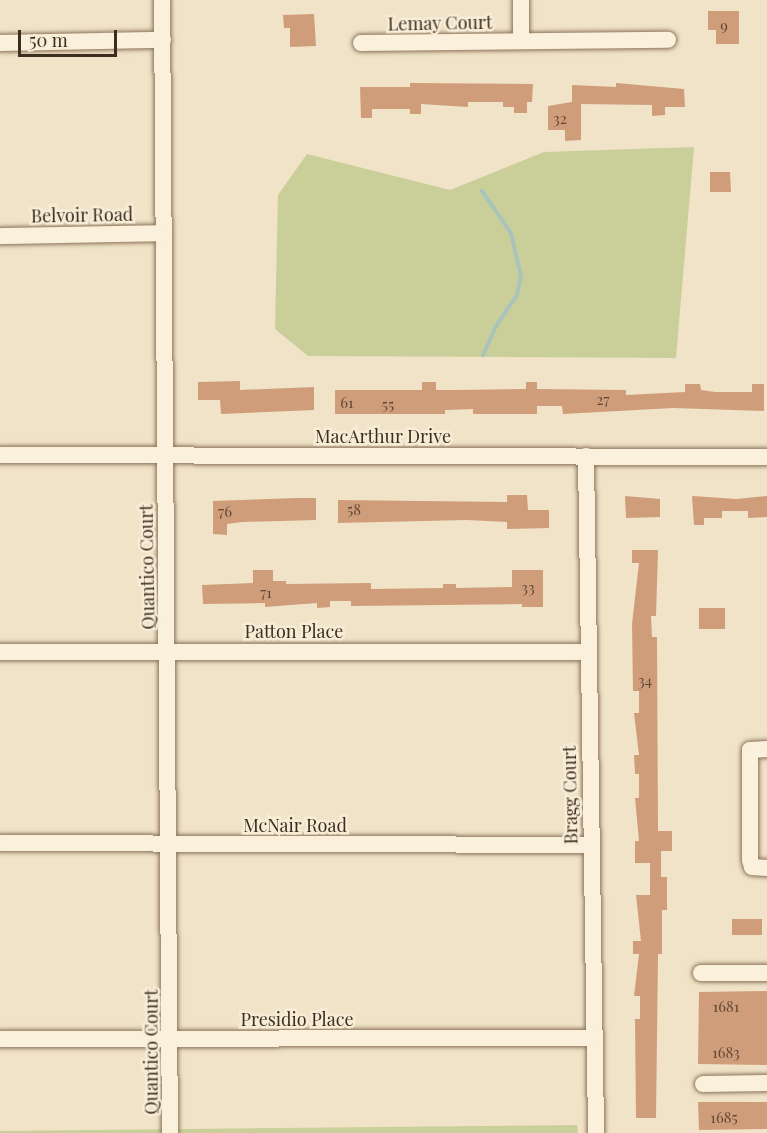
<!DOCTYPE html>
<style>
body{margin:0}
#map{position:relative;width:767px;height:1133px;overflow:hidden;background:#f0e3c7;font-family:"Playfair Display",serif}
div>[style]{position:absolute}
.green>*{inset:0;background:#cacf9a}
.stream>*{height:4px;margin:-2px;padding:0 2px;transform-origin:2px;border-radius:2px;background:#a8c4bb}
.building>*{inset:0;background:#d09d7b}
.roads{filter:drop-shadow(0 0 2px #8d755b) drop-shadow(0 0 2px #8d755b)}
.minor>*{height:16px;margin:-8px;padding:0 8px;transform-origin:8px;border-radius:8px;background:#faf0db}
span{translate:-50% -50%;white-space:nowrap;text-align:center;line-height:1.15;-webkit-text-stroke:5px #f7edd7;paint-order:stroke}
.number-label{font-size:15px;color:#624936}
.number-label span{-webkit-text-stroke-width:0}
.street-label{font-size:18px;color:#3d2d1f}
.scale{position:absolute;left:18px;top:30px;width:99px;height:27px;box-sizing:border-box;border:3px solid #3d2d1f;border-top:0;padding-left:8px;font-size:18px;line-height:21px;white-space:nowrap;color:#3d2d1f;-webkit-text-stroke:4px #f7edd7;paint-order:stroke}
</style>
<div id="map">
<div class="green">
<div style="clip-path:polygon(694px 147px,676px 358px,308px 356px,275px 329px,278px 195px,307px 154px,450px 190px,544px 152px)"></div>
<div style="clip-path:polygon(577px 1125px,578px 1133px,0 1133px,0 1131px)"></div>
</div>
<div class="stream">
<div style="left:482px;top:191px;width:51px;rotate:55.4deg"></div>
<div style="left:511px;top:233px;width:44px;rotate:76.9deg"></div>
<div style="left:521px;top:276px;width:19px;rotate:102deg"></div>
<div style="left:517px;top:295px;width:37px;rotate:124deg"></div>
<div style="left:496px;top:326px;width:32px;rotate:114deg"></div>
</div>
<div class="building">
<div style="clip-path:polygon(708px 11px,739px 11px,739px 44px,716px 44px,716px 30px,708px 30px)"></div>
<div style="clip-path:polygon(314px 14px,316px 46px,290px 47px,290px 28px,284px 28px,283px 15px)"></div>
<div style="clip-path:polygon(410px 83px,533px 84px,532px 102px,527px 102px,527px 113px,514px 113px,514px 107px,503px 107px,503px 102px,468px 102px,468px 107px,421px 104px,421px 114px,410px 114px,410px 109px,372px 109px,372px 118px,361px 118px,360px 87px,410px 87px)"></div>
<div style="clip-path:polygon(616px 83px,684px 89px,685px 107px,665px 107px,665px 115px,652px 116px,652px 105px,581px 104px,581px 140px,565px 141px,565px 130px,548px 130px,548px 106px,572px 102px,572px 85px,616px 87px)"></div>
<div style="clip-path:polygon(710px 172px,730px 172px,731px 192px,710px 192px)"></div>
<div style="clip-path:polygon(240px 381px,240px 390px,314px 387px,314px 410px,221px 414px,220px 400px,198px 400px,198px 382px)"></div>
<div style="clip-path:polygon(422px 382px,436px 382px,436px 390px,456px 390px,526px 389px,526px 382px,537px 382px,537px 389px,626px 390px,626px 395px,685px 392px,685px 384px,700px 384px,701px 390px,715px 392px,752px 392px,752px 384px,764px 384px,764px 411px,673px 408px,563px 414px,562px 406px,537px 406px,537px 414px,473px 414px,473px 409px,445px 410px,445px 414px,335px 414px,335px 390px,422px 390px)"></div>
<div style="clip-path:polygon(507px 495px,527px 495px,528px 510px,549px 510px,549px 528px,507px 529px,507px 522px,467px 520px,338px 523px,338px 500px,507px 502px)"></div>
<div style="clip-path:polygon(625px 496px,660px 499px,660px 517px,626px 518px)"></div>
<div style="clip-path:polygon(692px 496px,736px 499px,767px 496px,767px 517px,748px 518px,748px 511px,722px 511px,722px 518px,704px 518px,704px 525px,694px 525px)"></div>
<div style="clip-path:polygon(297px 498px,316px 498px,316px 520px,242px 522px,227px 524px,227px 535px,213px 534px,213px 501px)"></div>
<div style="clip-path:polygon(632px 550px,658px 550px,656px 616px,651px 616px,652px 637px,657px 637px,658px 831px,672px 831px,672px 851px,661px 851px,661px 877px,667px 877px,667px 910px,662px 910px,662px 954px,658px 954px,656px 1118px,636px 1118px,635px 1019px,640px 1019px,640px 996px,634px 996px,639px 954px,633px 954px,633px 941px,641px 941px,636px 895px,650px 895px,650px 863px,635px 863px,635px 841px,639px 841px,635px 798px,639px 798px,639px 774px,635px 774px,634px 755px,639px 755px,634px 713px,639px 713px,639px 691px,633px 691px,632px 624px,639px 563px,632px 563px)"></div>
<div style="clip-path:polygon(253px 570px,273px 570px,273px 581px,286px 581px,286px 584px,371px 583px,371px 589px,443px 588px,443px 584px,456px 584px,456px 588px,512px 587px,512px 570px,543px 570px,543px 607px,522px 607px,522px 604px,351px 606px,351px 601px,330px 601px,330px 607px,317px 608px,317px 603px,265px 607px,265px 603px,203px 604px,202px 585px,253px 583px)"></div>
<div style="clip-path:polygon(699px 608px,725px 608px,725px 629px,699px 629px)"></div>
<div style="clip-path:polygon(732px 919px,762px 919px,762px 935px,732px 935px)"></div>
<div style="clip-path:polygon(767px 991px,767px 1065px,698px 1064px,699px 992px)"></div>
<div style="clip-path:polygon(698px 1102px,767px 1102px,767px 1129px,699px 1130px)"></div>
</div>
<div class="roads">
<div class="minor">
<div style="left:162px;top:0;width:1133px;rotate:89.6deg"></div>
<div style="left:521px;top:0;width:41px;rotate:90deg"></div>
<div style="left:0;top:43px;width:163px;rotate:-1.1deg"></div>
<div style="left:361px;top:43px;width:307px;rotate:-0.6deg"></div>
<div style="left:0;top:236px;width:164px;rotate:-1deg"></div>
<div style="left:0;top:455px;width:767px;rotate:0.15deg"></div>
<div style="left:586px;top:456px;width:677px;rotate:89.15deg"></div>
<div style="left:0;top:652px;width:587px"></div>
<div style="left:767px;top:749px;width:17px;rotate:177deg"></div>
<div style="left:750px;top:750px;width:110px;rotate:90deg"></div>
<div style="left:750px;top:860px;width:7px;rotate:74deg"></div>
<div style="left:752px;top:867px;width:15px;rotate:4deg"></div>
<div style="left:0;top:843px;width:591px;rotate:0.19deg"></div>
<div style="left:701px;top:973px;width:66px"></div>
<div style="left:0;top:1039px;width:593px;rotate:-0.1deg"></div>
<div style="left:703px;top:1084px;width:64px;rotate:-0.9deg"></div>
</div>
</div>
<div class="number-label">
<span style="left:724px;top:26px">9</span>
<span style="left:560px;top:119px">32</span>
<span style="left:603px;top:400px">27</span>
<span style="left:347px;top:403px">61</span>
<span style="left:388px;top:405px">55</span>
<span style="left:354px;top:510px">58</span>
<span style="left:225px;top:512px">76</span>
<span style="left:528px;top:588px">33</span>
<span style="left:266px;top:593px">71</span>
<span style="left:645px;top:681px">34</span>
<span style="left:726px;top:1007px">1681</span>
<span style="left:726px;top:1053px">1683</span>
<span style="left:724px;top:1118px">1685</span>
</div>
<div class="street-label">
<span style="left:440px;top:23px;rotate:-1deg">Lemay Court</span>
<span style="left:82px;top:215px;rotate:-1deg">Belvoir Road</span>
<span style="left:383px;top:436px">MacArthur Drive</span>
<span style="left:147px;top:567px;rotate:-91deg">Quantico Court</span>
<span style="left:294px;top:631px">Patton Place</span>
<span style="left:570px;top:795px;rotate:-91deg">Bragg Court</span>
<span style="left:295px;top:825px">McNair Road</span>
<span style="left:297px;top:1019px">Presidio Place</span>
<span style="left:151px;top:1052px;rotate:-90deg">Quantico Court</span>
</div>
<div class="scale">50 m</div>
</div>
